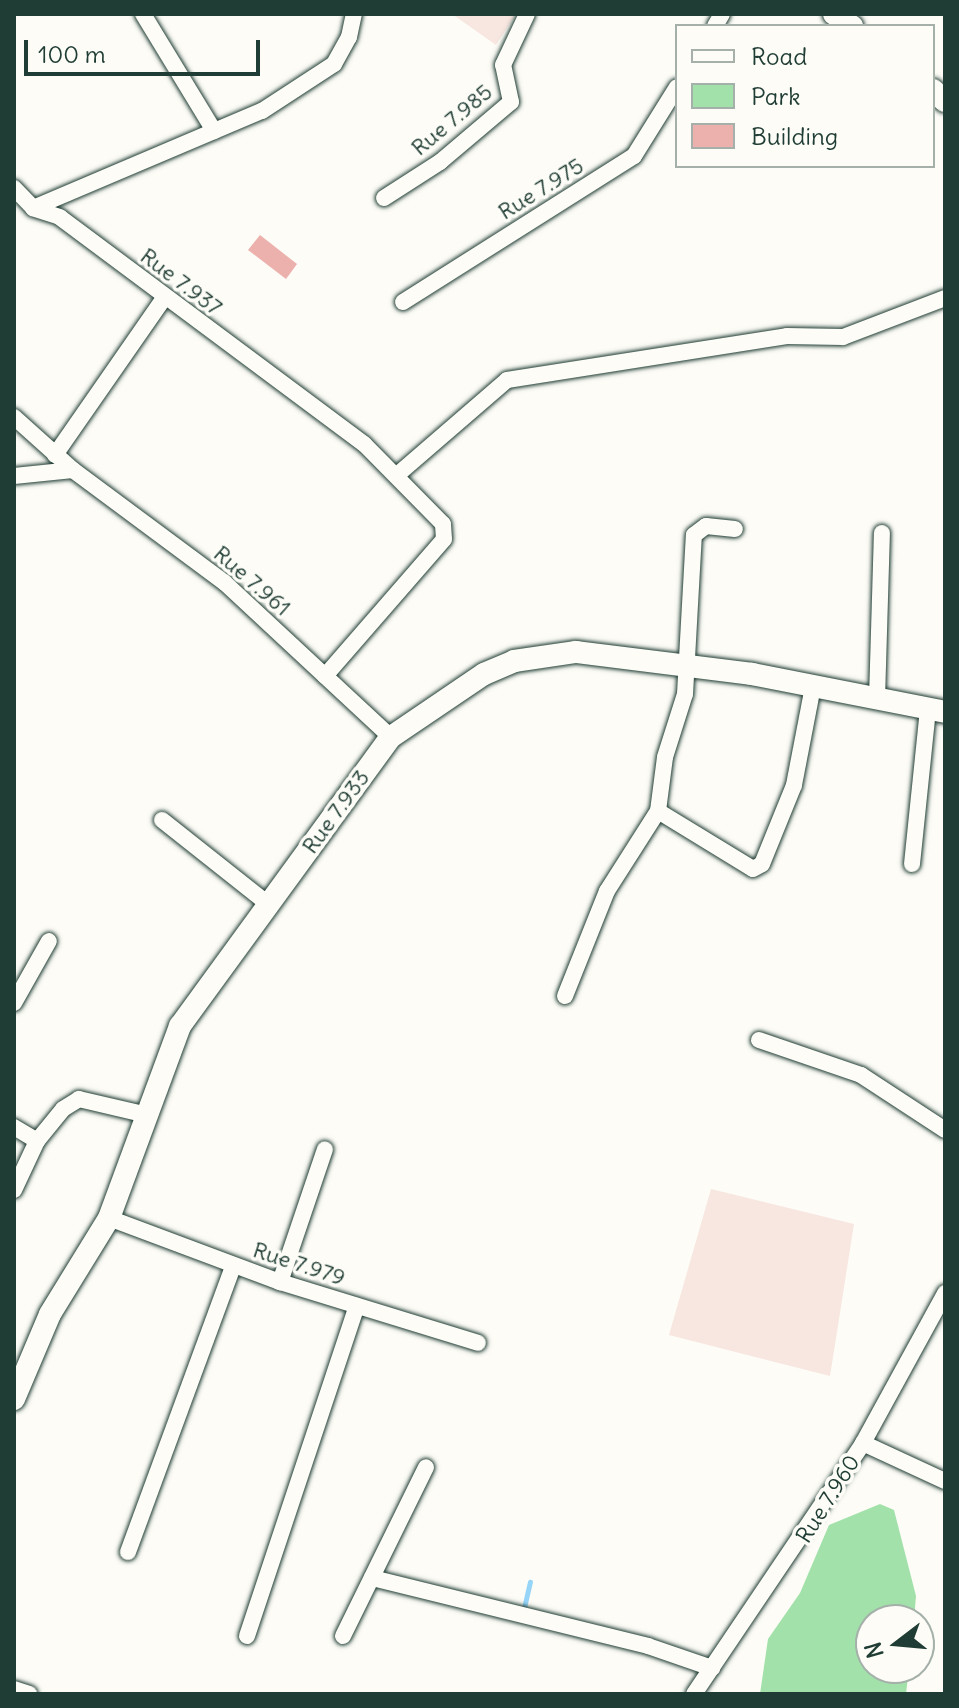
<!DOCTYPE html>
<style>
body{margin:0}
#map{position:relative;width:959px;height:1708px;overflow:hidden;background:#fdfcf7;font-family:Delius,sans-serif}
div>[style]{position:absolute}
.built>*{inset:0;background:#f8e6e0}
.green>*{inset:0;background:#a2e1a9}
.stream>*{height:5px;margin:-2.5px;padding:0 2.5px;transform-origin:2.5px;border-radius:2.5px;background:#96d5f8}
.building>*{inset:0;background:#ecb1ac}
.roads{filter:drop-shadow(0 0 2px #1f3d34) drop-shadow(0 0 2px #1f3d34)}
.street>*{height:16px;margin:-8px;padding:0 8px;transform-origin:8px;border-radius:8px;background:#fdfcf7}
.secondary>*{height:22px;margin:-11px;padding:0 11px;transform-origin:11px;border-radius:11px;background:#fdfcf7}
span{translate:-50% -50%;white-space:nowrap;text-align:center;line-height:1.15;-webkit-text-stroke:7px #fdfcf7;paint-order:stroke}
.street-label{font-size:22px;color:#1f3d34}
.frame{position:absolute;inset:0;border:16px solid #1f3d34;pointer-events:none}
.legend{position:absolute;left:675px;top:24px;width:260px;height:144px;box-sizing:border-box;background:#fdfcf7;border:2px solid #a4b0a9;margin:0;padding:10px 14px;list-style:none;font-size:24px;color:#1f3d34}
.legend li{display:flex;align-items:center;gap:16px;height:40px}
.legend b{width:40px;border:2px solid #a4b0a9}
.north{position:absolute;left:855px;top:1604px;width:80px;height:80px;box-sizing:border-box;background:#fdfcf7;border:2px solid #a4b0a9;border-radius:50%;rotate:254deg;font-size:22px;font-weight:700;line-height:32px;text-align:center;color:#1f3d34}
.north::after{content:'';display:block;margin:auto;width:28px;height:36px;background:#1f3d34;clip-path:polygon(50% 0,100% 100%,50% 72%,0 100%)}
.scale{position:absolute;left:24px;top:40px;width:236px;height:36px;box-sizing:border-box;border:4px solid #1f3d34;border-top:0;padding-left:10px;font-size:24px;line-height:28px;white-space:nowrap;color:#1f3d34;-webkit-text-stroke:6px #fdfcf7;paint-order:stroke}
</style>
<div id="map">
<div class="built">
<div style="clip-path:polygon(452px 14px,516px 14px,496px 45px)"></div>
<div style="clip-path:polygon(711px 1189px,854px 1224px,830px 1376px,669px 1335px)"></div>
</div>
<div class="green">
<div style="clip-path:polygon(880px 1504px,894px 1510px,916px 1596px,914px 1620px,871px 1620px,871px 1668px,909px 1668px,906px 1694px,760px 1694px,768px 1639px,800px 1593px,829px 1525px)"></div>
</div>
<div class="stream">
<div style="left:523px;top:1612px;width:31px;rotate:-77deg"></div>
</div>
<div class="building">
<div style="clip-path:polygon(260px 235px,297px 264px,286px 279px,248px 250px)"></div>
</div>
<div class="roads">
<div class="street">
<div style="left:143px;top:14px;width:137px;rotate:58.7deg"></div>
<div style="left:715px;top:26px;width:14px;rotate:-60deg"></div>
<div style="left:14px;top:188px;width:28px;rotate:46deg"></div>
<div style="left:384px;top:198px;width:67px;rotate:-32.7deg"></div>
<div style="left:440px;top:162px;width:93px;rotate:-40.2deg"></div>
<div style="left:511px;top:102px;width:38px;rotate:-102deg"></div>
<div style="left:503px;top:65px;width:56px;rotate:-64.8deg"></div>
<div style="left:403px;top:302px;width:273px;rotate:-32.3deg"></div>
<div style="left:634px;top:156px;width:81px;rotate:-58.1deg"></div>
<div style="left:14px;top:417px;width:79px;rotate:41.9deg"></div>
<div style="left:73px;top:470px;width:189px;rotate:36.6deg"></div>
<div style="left:225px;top:583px;width:226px;rotate:42.9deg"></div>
<div style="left:55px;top:455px;width:191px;rotate:-55.2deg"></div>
<div style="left:397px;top:475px;width:145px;rotate:-40.8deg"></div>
<div style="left:507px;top:380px;width:283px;rotate:-8.9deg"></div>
<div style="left:787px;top:336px;width:56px;rotate:1deg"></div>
<div style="left:843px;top:337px;width:109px;rotate:-20.9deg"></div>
<div style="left:14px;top:476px;width:59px;rotate:-5.8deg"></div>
<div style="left:325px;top:676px;width:181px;rotate:-49deg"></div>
<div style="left:444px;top:539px;width:15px;rotate:-94deg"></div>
<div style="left:443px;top:524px;width:112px;rotate:-134.6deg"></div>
<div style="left:364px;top:444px;width:379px;rotate:-143.3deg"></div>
<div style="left:60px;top:217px;width:28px;rotate:-162deg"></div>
<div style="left:33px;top:208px;width:249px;rotate:-23deg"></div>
<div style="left:262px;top:111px;width:86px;rotate:-33.1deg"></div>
<div style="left:334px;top:64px;width:31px;rotate:-61deg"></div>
<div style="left:349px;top:37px;width:24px;rotate:-78deg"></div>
<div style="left:877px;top:699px;width:166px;rotate:-88.3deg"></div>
<div style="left:658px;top:811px;width:111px;rotate:31.4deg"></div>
<div style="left:753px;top:869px;width:10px;rotate:-29deg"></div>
<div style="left:762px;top:864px;width:85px;rotate:-67.9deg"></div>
<div style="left:794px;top:785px;width:101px;rotate:-79.1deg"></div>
<div style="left:162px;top:820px;width:135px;rotate:38.4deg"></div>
<div style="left:912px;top:864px;width:156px;rotate:-84.1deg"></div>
<div style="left:565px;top:996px;width:113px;rotate:-68.2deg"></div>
<div style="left:607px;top:891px;width:95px;rotate:-57.5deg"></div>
<div style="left:658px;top:811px;width:54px;rotate:-82.6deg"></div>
<div style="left:665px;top:757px;width:66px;rotate:-72.4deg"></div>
<div style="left:685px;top:694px;width:159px;rotate:-86.8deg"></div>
<div style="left:694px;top:535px;width:15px;rotate:-37deg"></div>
<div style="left:706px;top:526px;width:29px;rotate:6deg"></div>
<div style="left:14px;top:1003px;width:71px;rotate:-60.6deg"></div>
<div style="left:759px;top:1040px;width:108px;rotate:18.9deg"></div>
<div style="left:861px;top:1075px;width:100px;rotate:33.2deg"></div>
<div style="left:14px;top:1127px;width:27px;rotate:31deg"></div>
<div style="left:37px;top:1141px;width:41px;rotate:-50.9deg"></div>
<div style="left:63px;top:1109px;width:19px;rotate:-32deg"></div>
<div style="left:79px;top:1099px;width:66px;rotate:13.2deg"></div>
<div style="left:14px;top:1190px;width:54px;rotate:-64.9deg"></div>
<div style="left:109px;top:1218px;width:183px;rotate:20.5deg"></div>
<div style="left:280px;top:1282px;width:207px;rotate:17.1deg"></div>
<div style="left:280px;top:1282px;width:140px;rotate:-71.3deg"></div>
<div style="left:863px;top:1443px;width:90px;rotate:24.9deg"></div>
<div style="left:128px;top:1552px;width:305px;rotate:-69.8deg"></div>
<div style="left:372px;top:1578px;width:284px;rotate:13.8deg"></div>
<div style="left:648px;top:1646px;width:68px;rotate:19deg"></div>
<div style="left:247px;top:1636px;width:348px;rotate:-71.6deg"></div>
<div style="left:343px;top:1636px;width:188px;rotate:-63.8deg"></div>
<div style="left:14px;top:1689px;width:16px;rotate:18deg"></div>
<div style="left:694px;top:1694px;width:303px;rotate:-56deg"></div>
<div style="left:863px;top:1443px;width:171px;rotate:-61.3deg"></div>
</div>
<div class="secondary">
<div style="left:834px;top:14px;width:22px;rotate:34deg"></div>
<div style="left:933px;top:90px;width:16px;rotate:43deg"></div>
<div style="left:14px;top:1399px;width:92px;rotate:-67deg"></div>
<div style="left:50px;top:1314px;width:113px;rotate:-58.4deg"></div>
<div style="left:109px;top:1218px;width:205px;rotate:-69.7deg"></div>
<div style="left:180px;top:1026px;width:358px;rotate:-53.9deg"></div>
<div style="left:391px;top:737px;width:112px;rotate:-34.1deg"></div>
<div style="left:484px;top:674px;width:33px;rotate:-23deg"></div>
<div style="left:514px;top:661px;width:63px;rotate:-8.3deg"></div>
<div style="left:576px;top:652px;width:177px;rotate:7.1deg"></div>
<div style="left:752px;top:674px;width:197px;rotate:11.1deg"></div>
</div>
</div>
<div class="street-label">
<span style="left:452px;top:120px;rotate:-40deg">Rue 7.985</span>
<span style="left:541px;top:189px;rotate:-32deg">Rue 7.975</span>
<span style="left:181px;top:282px;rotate:37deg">Rue 7.937</span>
<span style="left:252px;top:581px;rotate:41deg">Rue 7.961</span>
<span style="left:336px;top:812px;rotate:-54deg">Rue 7.933</span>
<span style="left:299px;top:1264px;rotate:18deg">Rue 7.979</span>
<span style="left:828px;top:1499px;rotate:-58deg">Rue 7.960</span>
</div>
<div class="frame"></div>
<ul class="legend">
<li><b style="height:10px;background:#fdfcf7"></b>Road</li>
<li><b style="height:22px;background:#a2e1a9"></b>Park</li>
<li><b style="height:22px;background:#ecb1ac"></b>Building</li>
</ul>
<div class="north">N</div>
<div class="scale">100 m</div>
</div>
